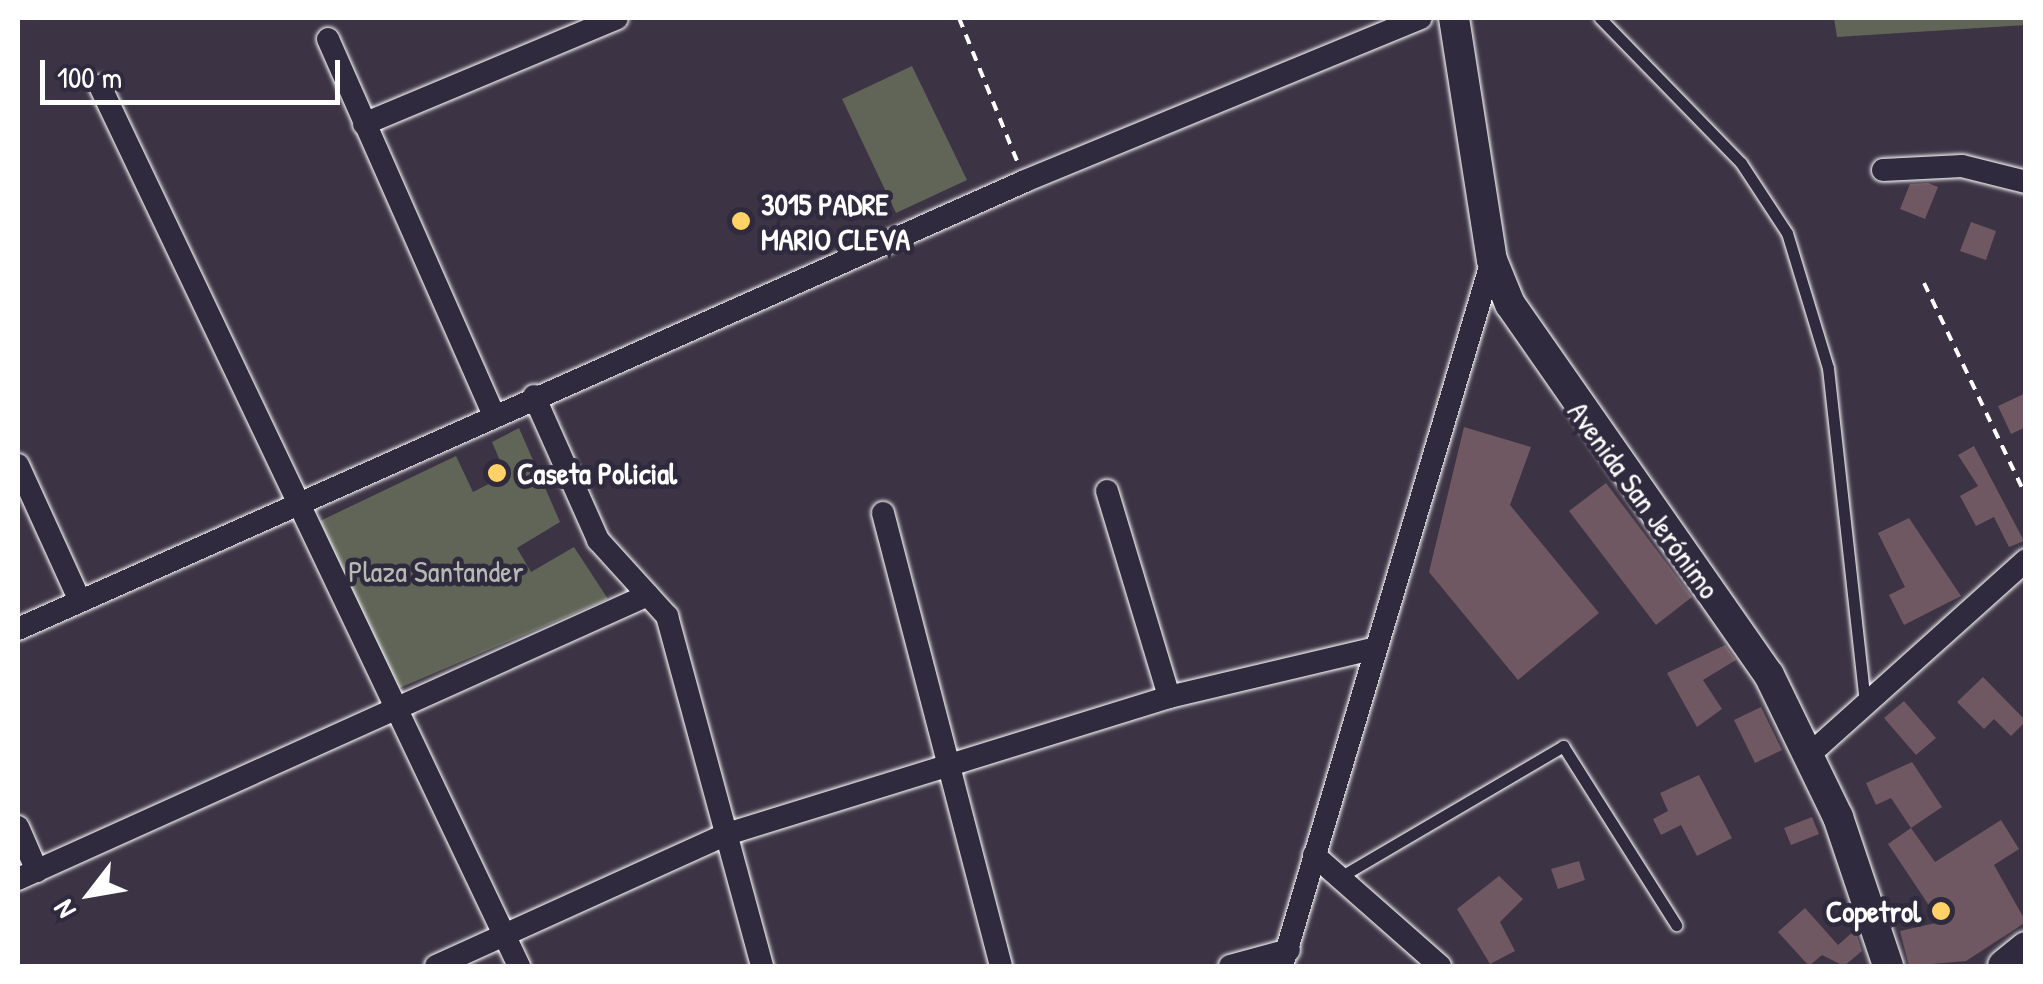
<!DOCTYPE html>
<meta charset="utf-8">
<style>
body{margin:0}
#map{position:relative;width:2043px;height:984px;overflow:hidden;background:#3c3344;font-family:"Patrick Hand",sans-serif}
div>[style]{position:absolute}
.green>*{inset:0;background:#606558}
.building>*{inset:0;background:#705862}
.path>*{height:4px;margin-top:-2px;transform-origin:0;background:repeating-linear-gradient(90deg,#fff 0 10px,transparent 0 18px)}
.roads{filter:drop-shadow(0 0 2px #fff) drop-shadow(0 0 2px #fff)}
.lane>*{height:11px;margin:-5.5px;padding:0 5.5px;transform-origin:5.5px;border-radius:5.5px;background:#2f2a3d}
.street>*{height:22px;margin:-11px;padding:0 11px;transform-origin:11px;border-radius:11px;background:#2f2a3d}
.secondary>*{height:30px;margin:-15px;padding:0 15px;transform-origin:15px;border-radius:15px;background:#2f2a3d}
.primary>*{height:35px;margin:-17.5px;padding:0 17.5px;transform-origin:17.5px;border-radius:17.5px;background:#2f2a3d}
.dots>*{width:28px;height:28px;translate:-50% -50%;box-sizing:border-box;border:5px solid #2f2a3d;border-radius:50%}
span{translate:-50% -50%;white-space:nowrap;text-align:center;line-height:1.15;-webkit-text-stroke:9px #2f2a3d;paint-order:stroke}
.poi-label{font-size:30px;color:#fff;font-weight:700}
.left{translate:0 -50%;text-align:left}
.right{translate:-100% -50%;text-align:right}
.street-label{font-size:30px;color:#fff}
.park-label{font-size:30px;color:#b7bab4}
.frame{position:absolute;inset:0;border:20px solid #fff;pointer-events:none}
.north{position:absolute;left:40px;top:844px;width:100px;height:100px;-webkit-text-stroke:8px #2f2a3d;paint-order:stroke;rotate:239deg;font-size:28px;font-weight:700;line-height:40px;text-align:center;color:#fff}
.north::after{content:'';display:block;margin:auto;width:35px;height:45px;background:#fff;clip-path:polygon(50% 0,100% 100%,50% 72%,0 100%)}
.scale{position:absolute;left:40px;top:60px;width:300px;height:45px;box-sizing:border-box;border:5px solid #fff;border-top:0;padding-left:12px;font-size:30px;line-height:35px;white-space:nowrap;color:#fff;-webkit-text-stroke:8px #2f2a3d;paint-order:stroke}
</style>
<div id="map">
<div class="green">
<div style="clip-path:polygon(1834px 18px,2025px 18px,2026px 25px,1837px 37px)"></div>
<div style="clip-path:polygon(912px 66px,967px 180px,896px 213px,842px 99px)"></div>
<div style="clip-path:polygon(519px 428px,560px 522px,517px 548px,531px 572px,574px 547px,608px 599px,397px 689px,320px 521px,456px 456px,473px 492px,506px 475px,492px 442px)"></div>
</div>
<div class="building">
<div style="clip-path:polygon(1928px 183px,1938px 187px,1925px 219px,1900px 209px,1910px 184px)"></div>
<div style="clip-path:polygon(1971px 222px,1996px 231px,1986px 260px,1960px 251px)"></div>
<div style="clip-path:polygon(2026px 393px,2026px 427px,2011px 434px,1998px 406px)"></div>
<div style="clip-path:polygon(1464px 427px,1531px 447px,1510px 505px,1599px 613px,1518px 680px,1429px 572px)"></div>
<div style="clip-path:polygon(1974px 446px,2024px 541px,2009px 547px,1994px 517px,1976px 526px,1960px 496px,1978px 486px,1958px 455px)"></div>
<div style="clip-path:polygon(1606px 483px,1692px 597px,1656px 625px,1569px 511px)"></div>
<div style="clip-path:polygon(1909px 518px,1961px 596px,1904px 625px,1889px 595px,1905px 587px,1878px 533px)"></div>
<div style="clip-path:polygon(1725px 645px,1736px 660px,1703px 680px,1722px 709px,1697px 727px,1667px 673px)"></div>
<div style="clip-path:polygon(1983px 677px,2026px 721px,2011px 736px,1994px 719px,1984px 729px,1957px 702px)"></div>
<div style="clip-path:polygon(1904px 701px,1936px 738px,1916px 755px,1884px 718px)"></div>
<div style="clip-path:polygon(1761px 707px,1782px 750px,1755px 763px,1734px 720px)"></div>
<div style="clip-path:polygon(1912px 762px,1942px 807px,1911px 828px,1891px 798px,1876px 805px,1866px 783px)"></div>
<div style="clip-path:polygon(1699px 775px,1732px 838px,1697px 856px,1681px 825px,1661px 835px,1653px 819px,1668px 811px,1660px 793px)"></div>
<div style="clip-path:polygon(1812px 817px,1819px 834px,1791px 845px,1784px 828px)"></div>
<div style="clip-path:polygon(2001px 820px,2019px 849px,1994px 865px,2026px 922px,1966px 961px,1909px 966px,1900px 931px,1940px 922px,1888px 844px,1911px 828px,1935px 862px)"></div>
<div style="clip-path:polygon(1579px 861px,1585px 880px,1558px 889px,1551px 869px)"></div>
<div style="clip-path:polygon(1499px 876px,1523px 899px,1500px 922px,1515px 951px,1490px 964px,1457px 909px)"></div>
<div style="clip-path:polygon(1805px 908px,1838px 945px,1855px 930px,1862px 951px,1844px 966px,1822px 955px,1809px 966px,1778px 932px)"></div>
</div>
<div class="path">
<div style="left:959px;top:18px;width:157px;rotate:67.9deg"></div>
<div style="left:1924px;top:283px;width:236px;rotate:64.4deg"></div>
</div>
<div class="roads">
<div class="lane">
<div style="left:1600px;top:18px;width:202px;rotate:45.8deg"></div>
<div style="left:1741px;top:163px;width:84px;rotate:56.7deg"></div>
<div style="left:1787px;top:233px;width:141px;rotate:73.1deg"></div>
<div style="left:1828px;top:368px;width:338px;rotate:83.7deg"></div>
<div style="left:1340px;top:877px;width:259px;rotate:-30.4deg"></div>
<div style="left:1563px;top:746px;width:212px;rotate:57.7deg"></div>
</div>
<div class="street">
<div style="left:328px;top:39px;width:412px;rotate:66.2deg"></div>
<div style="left:100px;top:86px;width:975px;rotate:64.54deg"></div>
<div style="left:364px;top:124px;width:274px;rotate:-22.7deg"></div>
<div style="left:1883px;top:170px;width:79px;rotate:-2.9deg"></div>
<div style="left:1962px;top:166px;width:66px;rotate:14deg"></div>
<div style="left:534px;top:396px;width:158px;rotate:66deg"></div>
<div style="left:598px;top:540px;width:103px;rotate:47.8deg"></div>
<div style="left:667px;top:616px;width:363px;rotate:74.8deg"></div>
<div style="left:18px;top:465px;width:149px;rotate:65.5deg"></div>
<div style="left:1107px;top:491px;width:215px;rotate:73.2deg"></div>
<div style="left:883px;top:513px;width:468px;rotate:75.4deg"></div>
<div style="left:18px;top:629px;width:1102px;rotate:-23.98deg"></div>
<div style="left:1025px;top:181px;width:428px;rotate:-22.4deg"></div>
<div style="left:1810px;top:754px;width:290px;rotate:-41.9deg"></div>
<div style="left:18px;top:827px;width:48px;rotate:66.6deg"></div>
<div style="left:1314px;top:855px;width:168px;rotate:41.4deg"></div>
<div style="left:18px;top:879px;width:691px;rotate:-24.27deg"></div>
<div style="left:436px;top:966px;width:320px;rotate:-24.4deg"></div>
<div style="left:727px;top:834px;width:463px;rotate:-17.2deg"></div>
<div style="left:1169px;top:697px;width:209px;rotate:-13.3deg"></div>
<div style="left:1230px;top:966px;width:61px;rotate:-15.2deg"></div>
<div style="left:1282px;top:966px;width:737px;rotate:-73.43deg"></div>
</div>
<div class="secondary">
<div style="left:1454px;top:18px;width:245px;rotate:81.1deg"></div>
<div style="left:1492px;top:260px;width:48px;rotate:67.8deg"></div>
<div style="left:1510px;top:304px;width:452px;rotate:55.1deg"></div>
<div style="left:1769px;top:675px;width:158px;rotate:64.1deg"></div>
<div style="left:1838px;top:817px;width:157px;rotate:71.4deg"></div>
</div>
<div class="primary">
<div style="left:2005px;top:966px;width:27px;rotate:-39deg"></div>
</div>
</div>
<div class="dots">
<div style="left:741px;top:221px;background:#ffd166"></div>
<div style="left:497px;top:473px;background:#ffd166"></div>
<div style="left:1941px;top:911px;background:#ffd166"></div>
</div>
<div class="poi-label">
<span class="left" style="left:761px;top:221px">3015 PADRE<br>MARIO CLEVA</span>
<span class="left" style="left:517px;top:473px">Caseta Policial</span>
<span class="right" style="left:1921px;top:911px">Copetrol</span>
</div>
<div class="street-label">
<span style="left:1644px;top:500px;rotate:54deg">Avenida San Jerónimo</span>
</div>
<div class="park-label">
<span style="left:436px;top:571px">Plaza Santander</span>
</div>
<div class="frame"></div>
<div class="north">N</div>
<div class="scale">100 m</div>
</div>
